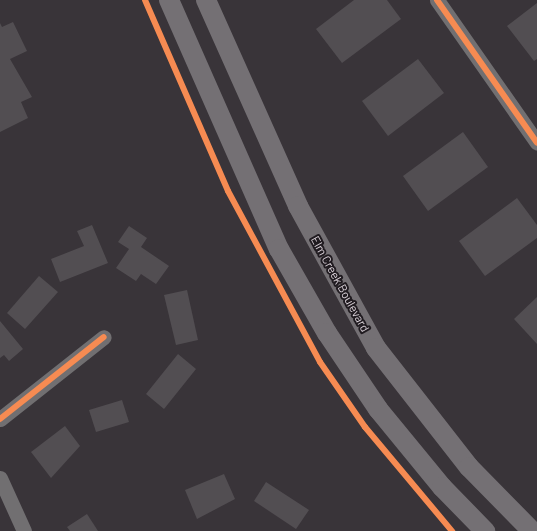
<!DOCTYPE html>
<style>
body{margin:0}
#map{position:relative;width:537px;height:531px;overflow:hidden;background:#393439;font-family:Barlow,sans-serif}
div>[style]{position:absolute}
.building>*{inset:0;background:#524e52}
.minor>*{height:15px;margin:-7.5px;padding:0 7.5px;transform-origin:7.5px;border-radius:7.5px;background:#716f71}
.secondary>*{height:20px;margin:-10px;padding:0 10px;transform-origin:10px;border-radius:10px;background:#747074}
.cycleway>*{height:6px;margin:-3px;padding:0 3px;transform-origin:3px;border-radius:3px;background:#f68b52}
span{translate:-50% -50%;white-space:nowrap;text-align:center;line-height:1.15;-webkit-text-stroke:4px #201b20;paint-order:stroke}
.street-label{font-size:12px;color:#d8d0d7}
</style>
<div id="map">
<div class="building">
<div style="clip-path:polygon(354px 0,387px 0,401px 19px,342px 63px,316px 29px)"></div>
<div style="clip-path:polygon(537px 3px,537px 59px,534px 61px,507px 26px)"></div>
<div style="clip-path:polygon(13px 22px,27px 51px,10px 59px,32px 97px,21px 102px,28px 118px,0 132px,0 23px,2px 27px)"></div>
<div style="clip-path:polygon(418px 59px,444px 93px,388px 136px,362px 101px)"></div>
<div style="clip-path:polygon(463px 132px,488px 167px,428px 211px,403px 176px)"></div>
<div style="clip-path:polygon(517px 198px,537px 225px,537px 238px,485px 276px,459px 241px)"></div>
<div style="clip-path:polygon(92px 225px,108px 263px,60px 282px,51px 259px,84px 246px,77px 231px)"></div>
<div style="clip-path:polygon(129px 226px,147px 238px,141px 247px,169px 266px,156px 284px,141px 274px,136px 281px,116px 268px,129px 249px,118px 242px)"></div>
<div style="clip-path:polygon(39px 276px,58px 292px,25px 329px,7px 313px)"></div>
<div style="clip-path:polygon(187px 290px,198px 340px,176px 345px,164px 295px)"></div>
<div style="clip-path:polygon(537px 297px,537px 344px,514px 319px)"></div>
<div style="clip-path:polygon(0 321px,23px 349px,9px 361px,4px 355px,0 358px)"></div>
<div style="clip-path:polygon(178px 354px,196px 369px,164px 409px,146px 394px)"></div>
<div style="clip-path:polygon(122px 400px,129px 422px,96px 432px,89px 410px)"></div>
<div style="clip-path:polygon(65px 426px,80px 446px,51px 478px,31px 452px)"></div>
<div style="clip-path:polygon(224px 474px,235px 499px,197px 519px,185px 490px)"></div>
<div style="clip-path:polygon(266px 482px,309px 510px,296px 529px,254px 501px)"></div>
<div style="clip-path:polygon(87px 514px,98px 531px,70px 531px,67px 527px)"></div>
</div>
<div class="minor">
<div style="left:437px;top:0;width:174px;rotate:55deg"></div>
<div style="left:0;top:419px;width:132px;rotate:-38.3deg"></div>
<div style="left:0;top:478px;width:58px;rotate:65.6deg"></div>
</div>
<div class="secondary">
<div style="left:169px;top:0;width:272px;rotate:66.2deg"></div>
<div style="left:279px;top:249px;width:97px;rotate:60.3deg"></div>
<div style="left:327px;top:333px;width:92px;rotate:56.1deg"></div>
<div style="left:378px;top:409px;width:101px;rotate:50.6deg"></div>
<div style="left:442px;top:487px;width:62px;rotate:45.7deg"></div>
<div style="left:206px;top:0;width:226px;rotate:65.9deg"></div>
<div style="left:298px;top:206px;width:162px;rotate:61.2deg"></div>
<div style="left:376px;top:348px;width:151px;rotate:52deg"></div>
<div style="left:469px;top:467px;width:90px;rotate:45.5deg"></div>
</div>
<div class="cycleway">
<div style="left:145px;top:0;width:208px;rotate:66.5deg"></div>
<div style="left:228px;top:191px;width:194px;rotate:61.7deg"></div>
<div style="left:320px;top:362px;width:79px;rotate:55.3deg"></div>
<div style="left:365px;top:427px;width:136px;rotate:50.1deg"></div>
<div style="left:437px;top:0;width:174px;rotate:55deg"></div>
<div style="left:0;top:419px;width:132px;rotate:-38.3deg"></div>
</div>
<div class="street-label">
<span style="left:340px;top:284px;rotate:61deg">Elm Creek Boulevard</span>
</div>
</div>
